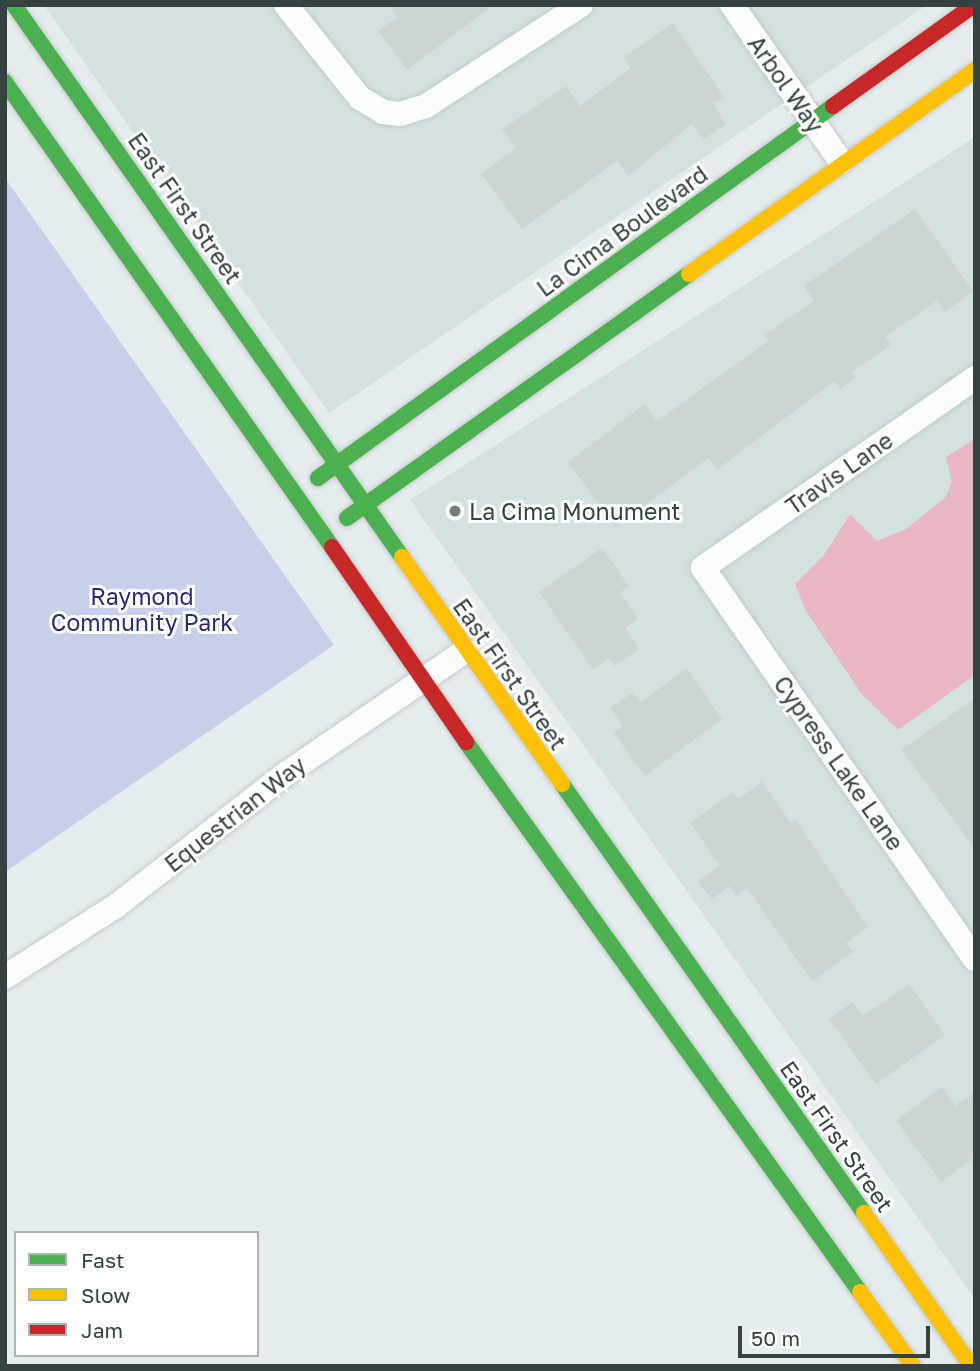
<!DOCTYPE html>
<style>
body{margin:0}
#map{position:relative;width:980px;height:1371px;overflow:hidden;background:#e6edee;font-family:"Golos Text",sans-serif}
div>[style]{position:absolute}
.residential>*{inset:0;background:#d3e1e1}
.green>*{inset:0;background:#c7d0e8}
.water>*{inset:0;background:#eab8c4}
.building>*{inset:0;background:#ccd4d4}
.roads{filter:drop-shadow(0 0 2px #c4cbcb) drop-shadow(0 0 2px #c4cbcb)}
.street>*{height:24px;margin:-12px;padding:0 12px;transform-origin:12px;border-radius:12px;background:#fbfcfc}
.fast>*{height:16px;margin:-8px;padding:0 8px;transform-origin:8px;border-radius:8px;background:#4caf50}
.slow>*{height:16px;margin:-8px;padding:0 8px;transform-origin:8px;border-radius:8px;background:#ffc107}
.jam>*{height:16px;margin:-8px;padding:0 8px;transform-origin:8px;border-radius:8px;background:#c62828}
.dots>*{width:19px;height:19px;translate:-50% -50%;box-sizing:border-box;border:4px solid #fff;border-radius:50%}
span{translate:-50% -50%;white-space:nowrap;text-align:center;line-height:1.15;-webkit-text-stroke:6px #fff;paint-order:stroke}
.street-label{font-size:23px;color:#344242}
.poi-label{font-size:23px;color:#344242}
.left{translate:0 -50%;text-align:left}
.park-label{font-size:23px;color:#2a2c70}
.frame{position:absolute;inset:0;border:7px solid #344242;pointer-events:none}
.legend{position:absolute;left:14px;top:1231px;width:245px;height:126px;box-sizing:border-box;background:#fff;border:2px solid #aeb3b3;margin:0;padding:9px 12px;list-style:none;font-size:21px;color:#344242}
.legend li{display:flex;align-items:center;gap:14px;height:35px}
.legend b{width:35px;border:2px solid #aeb3b3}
.scale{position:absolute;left:738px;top:1326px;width:192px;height:32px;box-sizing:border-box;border:4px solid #344242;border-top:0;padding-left:9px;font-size:21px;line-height:24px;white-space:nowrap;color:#344242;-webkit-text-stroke:5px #fff;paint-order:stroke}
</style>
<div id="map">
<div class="residential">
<div style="clip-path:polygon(44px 5px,927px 5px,329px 413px)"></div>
<div style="clip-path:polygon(975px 137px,975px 1299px,410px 500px)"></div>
</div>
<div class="green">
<div style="clip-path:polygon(5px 178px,334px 645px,5px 872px)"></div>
</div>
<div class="water">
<div style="clip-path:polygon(975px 439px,975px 675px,898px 730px,861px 693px,806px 611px,795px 584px,824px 555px,850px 514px,877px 541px,906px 529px,945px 498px,952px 482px,946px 457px)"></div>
</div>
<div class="building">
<div style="clip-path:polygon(389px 5px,494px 5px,407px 70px,378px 31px,397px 17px)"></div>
<div style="clip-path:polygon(673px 23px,724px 97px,713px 104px,726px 124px,703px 140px,692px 124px,628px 176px,617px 161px,522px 229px,481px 174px,516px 147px,502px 129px,566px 86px,580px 106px,631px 68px,624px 57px)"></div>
<div style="clip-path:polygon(915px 209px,973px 291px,945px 312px,937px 301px,885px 337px,891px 345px,852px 372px,856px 378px,840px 389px,834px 381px,717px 470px,709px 458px,616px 527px,568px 462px,645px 404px,657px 421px,768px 341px,764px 335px,814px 301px,804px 286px)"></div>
<div style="clip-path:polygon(602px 548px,629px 586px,620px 593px,638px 619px,625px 628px,639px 649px,615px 666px,609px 658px,593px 669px,539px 592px)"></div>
<div style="clip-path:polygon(687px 668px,722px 719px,645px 776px,614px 733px,623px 726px,610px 708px,633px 692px,641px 702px)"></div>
<div style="clip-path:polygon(975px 698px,975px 849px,901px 750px)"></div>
<div style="clip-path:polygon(762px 782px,791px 823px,795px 819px,868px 927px,846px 943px,853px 952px,812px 981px,747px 888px,736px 896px,729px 886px,712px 899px,698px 881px,720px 865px,690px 823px,733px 792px,738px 799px)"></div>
<div style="clip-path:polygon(909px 984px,945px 1035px,876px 1084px,829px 1019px,852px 1002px,863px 1016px)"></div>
<div style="clip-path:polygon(942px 1087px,955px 1106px,975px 1092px,975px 1157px,941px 1182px,896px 1120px)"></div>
</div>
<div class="roads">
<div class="street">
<div style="left:286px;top:5px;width:119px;rotate:51.5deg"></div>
<div style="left:360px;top:98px;width:27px;rotate:31deg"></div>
<div style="left:383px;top:112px;width:17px;rotate:7deg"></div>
<div style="left:400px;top:114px;width:27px;rotate:-17deg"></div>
<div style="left:426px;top:106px;width:185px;rotate:-33.1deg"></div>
<div style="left:732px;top:5px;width:191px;rotate:55.2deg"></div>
<div style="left:975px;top:378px;width:332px;rotate:145.1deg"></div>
<div style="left:703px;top:568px;width:476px;rotate:55.2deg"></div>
<div style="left:5px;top:977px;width:132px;rotate:-32.6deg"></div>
<div style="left:116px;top:906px;width:217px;rotate:-37.9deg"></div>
<div style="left:287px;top:773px;width:216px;rotate:-34.4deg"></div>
</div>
<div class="fast">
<div style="left:14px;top:5px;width:675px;rotate:54.9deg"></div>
<div style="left:5px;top:82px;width:568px;rotate:54.88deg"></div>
<div style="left:318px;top:478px;width:635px;rotate:-35.84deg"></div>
<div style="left:347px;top:518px;width:420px;rotate:-35.5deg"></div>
<div style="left:466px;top:742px;width:677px;rotate:54.38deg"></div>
<div style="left:562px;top:784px;width:525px;rotate:54.86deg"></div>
</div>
<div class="slow">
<div style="left:689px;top:274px;width:351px;rotate:-35.5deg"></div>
<div style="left:402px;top:557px;width:278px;rotate:54.8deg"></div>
<div style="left:864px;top:1213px;width:187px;rotate:55deg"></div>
<div style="left:860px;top:1292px;width:91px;rotate:54.4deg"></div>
</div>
<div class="jam">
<div style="left:833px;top:106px;width:173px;rotate:-35.6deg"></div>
<div style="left:332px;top:547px;width:237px;rotate:55.5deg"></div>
</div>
</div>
<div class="dots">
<div style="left:455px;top:511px;background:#727e7e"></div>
</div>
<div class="street-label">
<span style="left:786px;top:84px;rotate:55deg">Arbol Way</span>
<span style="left:185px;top:208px;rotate:55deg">East First Street</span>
<span style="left:622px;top:231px;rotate:-36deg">La Cima Boulevard</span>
<span style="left:839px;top:473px;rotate:-35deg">Travis Lane</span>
<span style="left:510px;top:674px;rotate:55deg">East First Street</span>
<span style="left:839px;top:763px;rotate:55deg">Cypress Lake Lane</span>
<span style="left:235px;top:814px;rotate:-38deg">Equestrian Way</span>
<span style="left:837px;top:1136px;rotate:55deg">East First Street</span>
</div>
<div class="poi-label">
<span class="left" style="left:469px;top:511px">La Cima Monument</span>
</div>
<div class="park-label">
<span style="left:142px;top:609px">Raymond<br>Community Park</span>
</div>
<div class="frame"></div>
<ul class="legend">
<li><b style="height:9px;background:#4caf50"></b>Fast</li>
<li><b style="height:9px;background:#ffc107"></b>Slow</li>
<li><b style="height:9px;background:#c62828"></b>Jam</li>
</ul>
<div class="scale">50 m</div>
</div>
